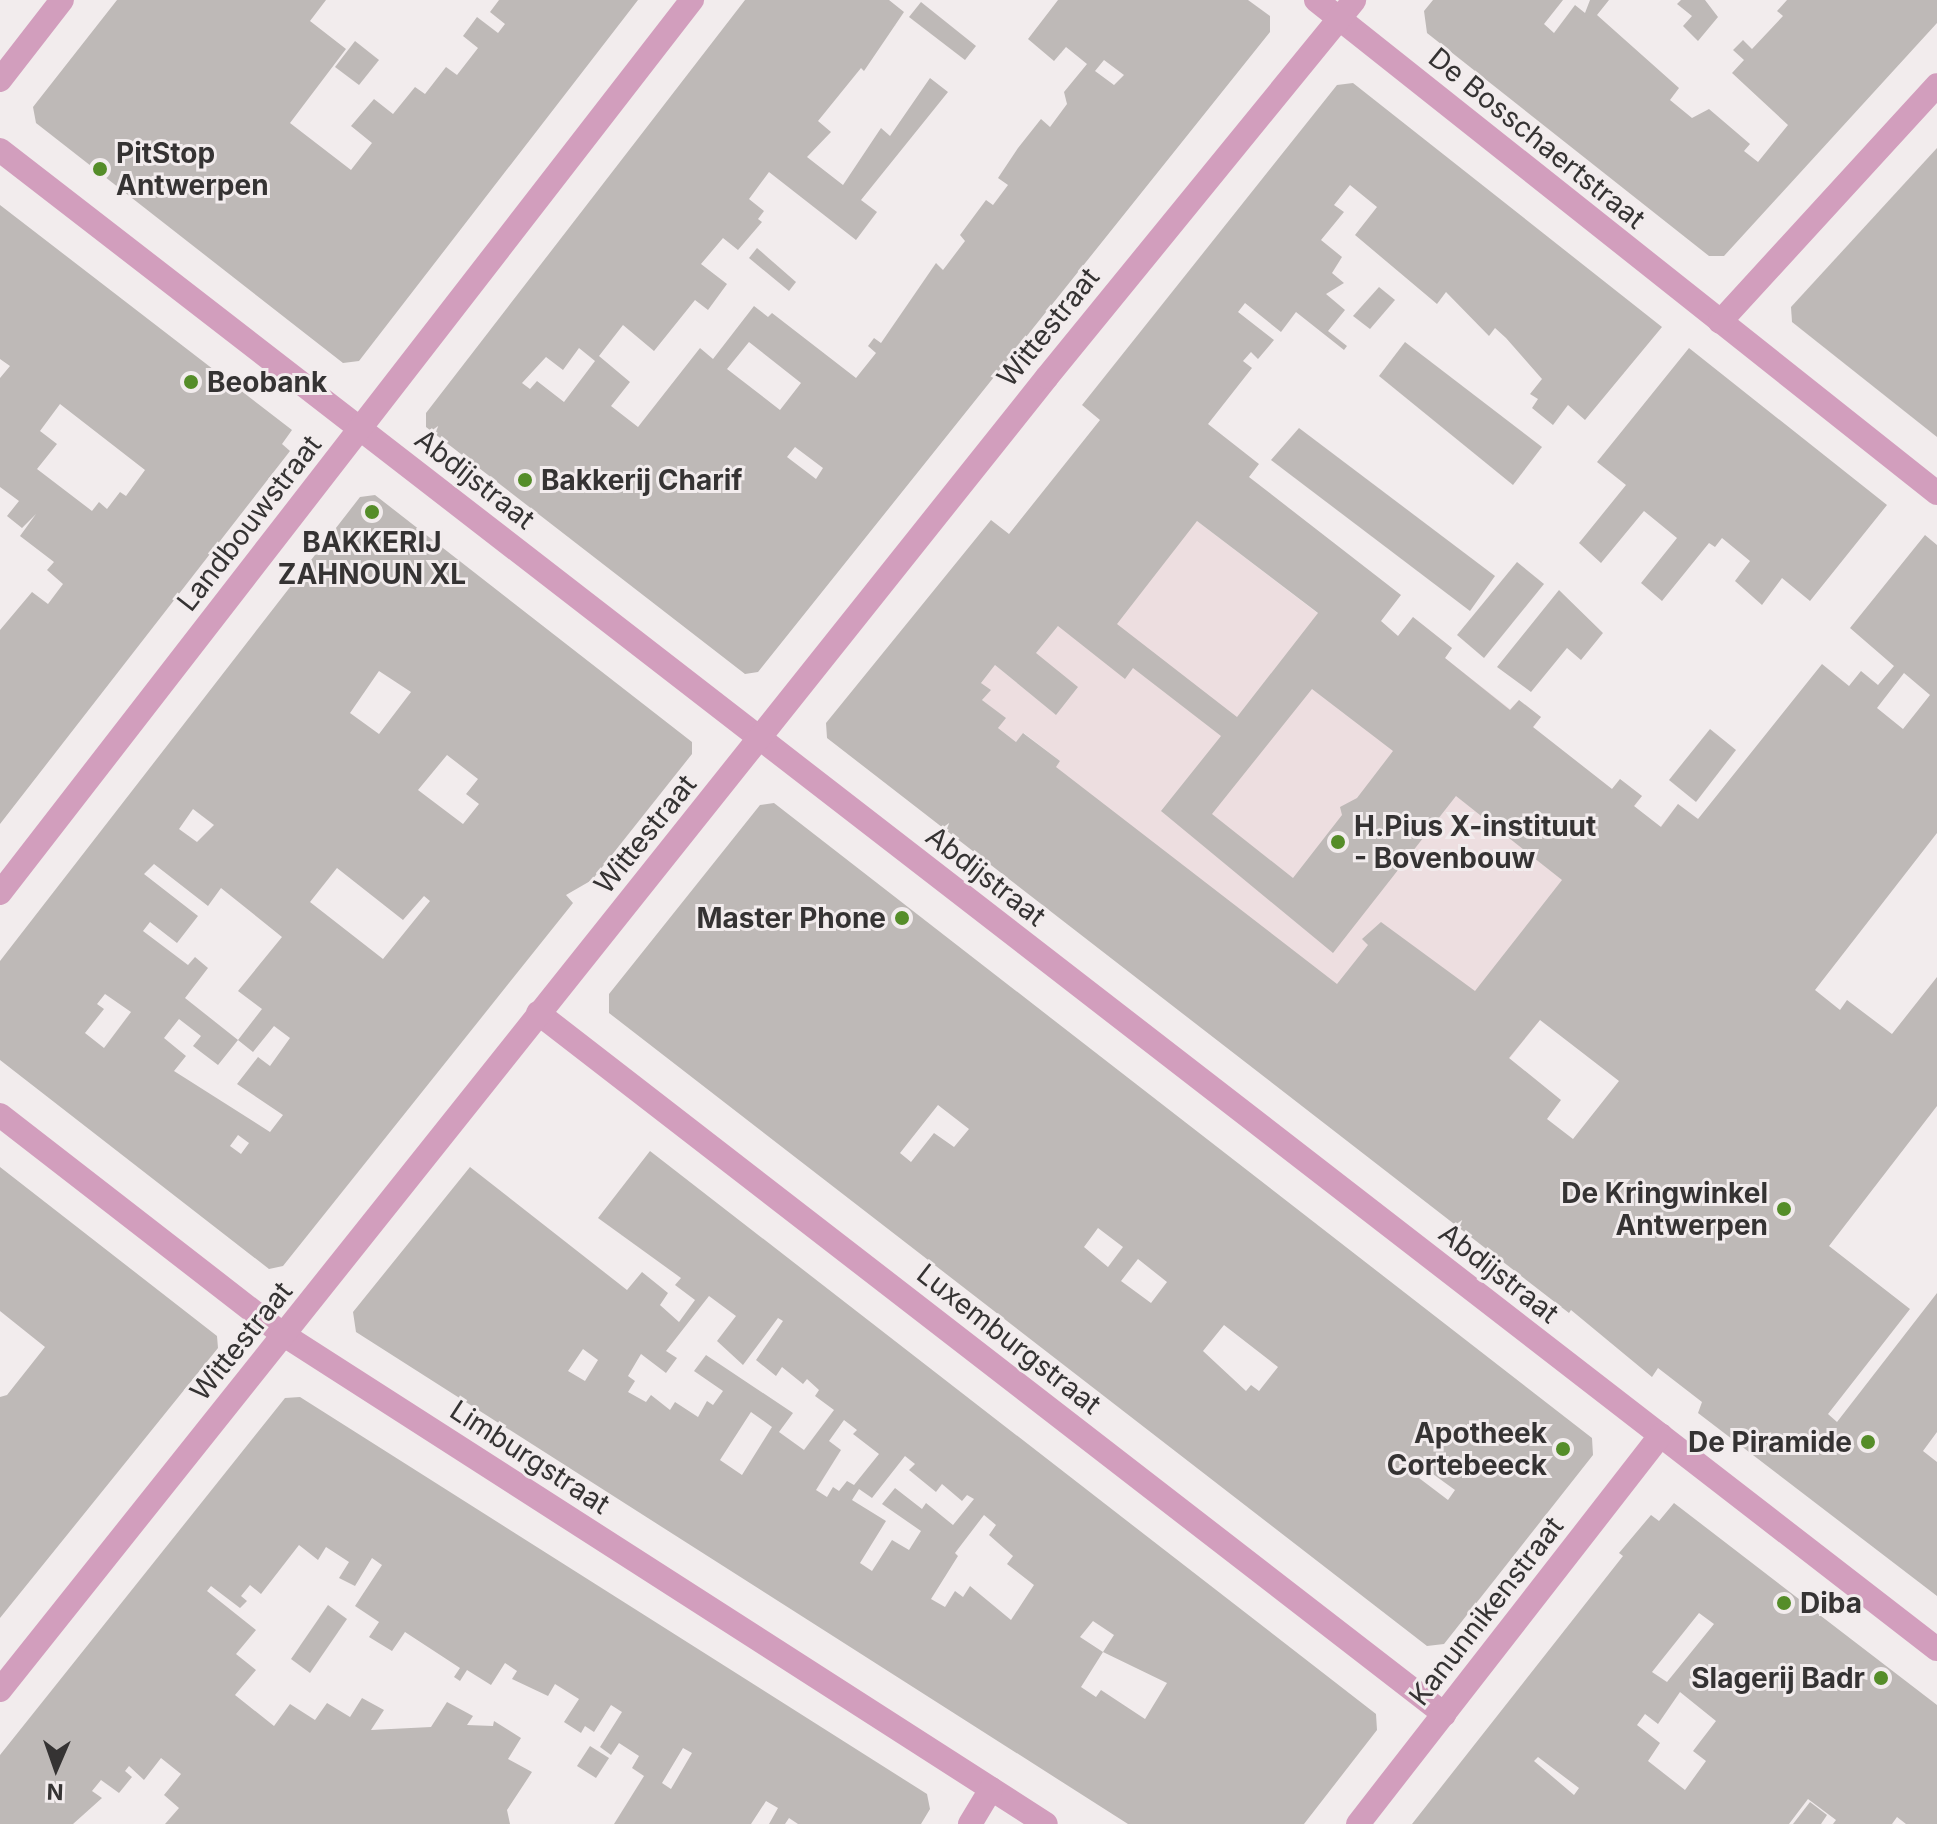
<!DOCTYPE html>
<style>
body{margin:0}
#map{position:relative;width:1937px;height:1824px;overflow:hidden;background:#f2eced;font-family:Inter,sans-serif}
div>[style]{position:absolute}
.built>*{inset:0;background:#eddee0}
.building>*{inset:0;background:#beb9b7}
.street>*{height:24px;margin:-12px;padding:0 12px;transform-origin:12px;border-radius:12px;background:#d29ebd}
.dots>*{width:22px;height:22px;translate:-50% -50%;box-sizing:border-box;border:4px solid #f2eced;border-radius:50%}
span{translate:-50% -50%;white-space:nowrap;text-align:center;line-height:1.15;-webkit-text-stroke:6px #f2eced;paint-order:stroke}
.street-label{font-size:28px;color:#353333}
.poi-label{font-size:28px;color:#353333;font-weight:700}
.left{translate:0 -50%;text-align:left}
.right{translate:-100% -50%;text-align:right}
.north{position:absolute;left:16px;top:1728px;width:80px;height:80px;-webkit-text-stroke:6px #f2eced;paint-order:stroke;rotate:182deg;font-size:22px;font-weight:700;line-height:32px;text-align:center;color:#353333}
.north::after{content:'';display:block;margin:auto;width:28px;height:36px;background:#353333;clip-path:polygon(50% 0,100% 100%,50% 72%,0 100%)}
</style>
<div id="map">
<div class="built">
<div style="clip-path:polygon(1197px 521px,1367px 651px,1386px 626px,1398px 636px,1413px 617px,1452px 648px,1445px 658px,1510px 709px,1519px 700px,1541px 717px,1533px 728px,1612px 789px,1620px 779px,1642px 796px,1634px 807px,1660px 827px,1678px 804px,1698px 819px,1410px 1185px,985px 857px,1060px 761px,1024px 733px,1016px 742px,998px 728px,1005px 718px,982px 700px,990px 690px,981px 683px,995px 665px,1055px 714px,1036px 653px,1058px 626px)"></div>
</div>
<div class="building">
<div style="clip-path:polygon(117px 0,326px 0,310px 21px,346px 49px,290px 123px,351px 170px,372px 143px,351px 126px,374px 99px,393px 114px,415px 87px,425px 94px,446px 67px,457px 75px,478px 48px,463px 36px,477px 17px,498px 33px,505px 24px,490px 12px,499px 0,638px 0,359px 361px,343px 363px,36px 123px,33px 107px)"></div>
<div style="clip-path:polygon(evenodd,745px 0,889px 0,904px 12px,864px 71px,861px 68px,818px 121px,831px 132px,807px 157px,843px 185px,881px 128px,890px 136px,930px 78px,948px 92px,861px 200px,877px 212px,856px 240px,769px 172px,749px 199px,764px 211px,758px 219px,762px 222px,738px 250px,723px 238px,701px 264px,727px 284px,708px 310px,695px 300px,654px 351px,623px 325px,599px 356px,630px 382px,611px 406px,638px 427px,700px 348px,713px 359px,754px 306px,768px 317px,772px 313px,856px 378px,876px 353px,868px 346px,874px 338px,881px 343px,936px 263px,943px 270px,965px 241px,960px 235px,986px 200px,993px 205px,1008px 185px,998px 178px,1018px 148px,1041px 119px,1050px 127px,1067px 104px,1064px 92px,1087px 64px,1066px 47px,1054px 61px,1028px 39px,1058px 0,1248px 0,1270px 16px,1270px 32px,758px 672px,745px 674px,426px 427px,426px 413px,745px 0,1104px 60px,1124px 75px,1114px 85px,1095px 71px,1104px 60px,745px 0,749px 342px,801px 383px,780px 410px,727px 369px,749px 342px,745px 0,579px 348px,595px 361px,564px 402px,537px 381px,530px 389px,522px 383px,546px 357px,563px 370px,579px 348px,745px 0,795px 447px,823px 468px,816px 479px,787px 457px,795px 447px)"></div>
<div style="clip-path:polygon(1433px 0,1563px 0,1544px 24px,1554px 33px,1575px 5px,1585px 13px,1590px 0,1609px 0,1597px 15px,1679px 88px,1670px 100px,1692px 118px,1709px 109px,1750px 144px,1744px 151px,1758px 162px,1788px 125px,1732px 73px,1744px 60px,1733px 50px,1743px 40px,1752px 49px,1783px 16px,1777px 11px,1787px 0,1937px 0,1937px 23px,1724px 256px,1709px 256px,1427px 33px,1424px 11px)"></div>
<div style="clip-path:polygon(1681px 0,1705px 0,1718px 17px,1698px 41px,1683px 26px,1692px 16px,1677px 4px)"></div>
<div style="clip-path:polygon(921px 2px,976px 46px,965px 60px,909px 17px)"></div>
<div style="clip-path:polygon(355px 41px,379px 60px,359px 85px,335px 67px)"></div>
<div style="clip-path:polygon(evenodd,1353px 83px,1662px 327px,1585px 420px,1568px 405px,1553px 425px,1532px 408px,1538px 399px,1530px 394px,1542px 379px,1506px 338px,1495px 328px,1489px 336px,1446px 292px,1437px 304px,1355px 235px,1377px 207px,1350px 185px,1334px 205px,1344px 212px,1321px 240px,1342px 257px,1332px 273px,1344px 283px,1326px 294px,1345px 310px,1328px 331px,1347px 346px,1344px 350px,1296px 312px,1281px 332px,1245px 303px,1238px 312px,1274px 340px,1258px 359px,1251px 352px,1243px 361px,1252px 368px,1208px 424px,1259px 464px,1249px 477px,1401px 595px,1381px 621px,1398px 636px,1413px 617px,1452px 648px,1445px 658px,1510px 710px,1519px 700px,1541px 717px,1533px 727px,1612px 789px,1620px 779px,1642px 796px,1634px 806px,1661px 827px,1678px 804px,1698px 819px,1822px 664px,1849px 686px,1861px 671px,1878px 685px,1894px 666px,1850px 628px,1925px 535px,1937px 545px,1937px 833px,1815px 990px,1840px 1010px,1847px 1000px,1892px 1034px,1937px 977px,1937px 1106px,1829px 1246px,1910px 1309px,1828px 1414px,1837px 1422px,1937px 1293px,1937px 1432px,1923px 1451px,1937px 1462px,1937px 1596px,1698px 1413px,1702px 1402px,1658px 1368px,1652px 1377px,1571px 1310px,1569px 1313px,827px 738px,826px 723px,991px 520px,1009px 534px,1100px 420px,1082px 405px,1337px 85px,1353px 83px,1197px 521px,1318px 613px,1237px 717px,1117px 624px,1197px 521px,1353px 83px,1058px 626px,1125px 679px,1133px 668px,1221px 736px,1161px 811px,1333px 953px,1456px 796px,1562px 880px,1475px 991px,1381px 922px,1362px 939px,1368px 945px,1337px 984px,1056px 767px,1060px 761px,1023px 733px,1016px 742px,998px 728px,1006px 718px,982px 700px,991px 690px,981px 683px,995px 665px,1056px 715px,1078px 687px,1036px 653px,1058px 626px,1353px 83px,1904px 673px,1930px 695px,1903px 729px,1877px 708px,1904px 673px,1353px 83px,1312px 689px,1393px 751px,1357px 798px,1340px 807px,1342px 815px,1293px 878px,1212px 814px,1312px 689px,1353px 83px,1540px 1020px,1619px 1081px,1573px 1139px,1547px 1119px,1561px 1100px,1509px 1058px,1540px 1020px)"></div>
<div style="clip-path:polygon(1937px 148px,1937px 437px,1792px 322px,1791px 307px)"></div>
<div style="clip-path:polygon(evenodd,0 205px,292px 430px,282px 444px,290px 451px,0 824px,0 630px,32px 592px,48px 604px,63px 584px,47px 570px,54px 562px,20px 536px,36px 514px,22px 528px,7px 516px,19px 501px,0 487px,0 378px,10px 366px,0 359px,0 205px,60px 404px,145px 470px,126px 496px,120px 492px,107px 509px,99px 502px,92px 511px,37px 469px,57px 444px,40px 431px,60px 404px)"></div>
<div style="clip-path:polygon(757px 248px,796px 282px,789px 291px,749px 258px)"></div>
<div style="clip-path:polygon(1379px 287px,1395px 300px,1370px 329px,1353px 316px)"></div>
<div style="clip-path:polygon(1405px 342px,1542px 447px,1513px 485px,1379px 376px)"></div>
<div style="clip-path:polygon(1689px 348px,1887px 505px,1810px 601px,1782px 578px,1762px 605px,1735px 581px,1750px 561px,1722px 538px,1715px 547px,1709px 543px,1662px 601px,1641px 583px,1677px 538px,1644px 511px,1601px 563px,1579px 543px,1626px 485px,1597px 462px)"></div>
<div style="clip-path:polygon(1299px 428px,1495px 576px,1470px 611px,1271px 460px)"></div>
<div style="clip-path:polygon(evenodd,375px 495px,692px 742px,692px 754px,592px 880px,566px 895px,573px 903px,283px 1266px,269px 1269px,0 1060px,0 961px,360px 497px,375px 495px,379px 671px,411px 692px,379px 734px,350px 713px,379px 671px,375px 495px,447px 755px,478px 779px,466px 794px,479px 804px,463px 824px,418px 790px,447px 755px,375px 495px,193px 809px,214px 825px,197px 842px,179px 829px,193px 809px,375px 495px,154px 864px,208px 906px,221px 888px,282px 937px,238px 991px,262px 1009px,238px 1040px,185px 998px,208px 968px,195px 957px,188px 965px,143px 931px,150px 922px,177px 943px,198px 916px,144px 874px,154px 864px,375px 495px,337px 868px,403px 920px,424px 896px,430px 901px,383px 959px,310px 902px,337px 868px,375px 495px,105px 994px,131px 1012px,104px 1048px,85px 1033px,104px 1009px,97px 1004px,105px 994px,375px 495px,179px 1019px,201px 1036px,193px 1046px,218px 1065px,238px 1040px,253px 1052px,274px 1026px,290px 1038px,270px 1066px,258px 1057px,237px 1084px,283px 1115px,270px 1132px,174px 1071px,186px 1056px,164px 1038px,179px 1019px,375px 495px,238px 1135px,249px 1143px,241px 1154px,230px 1146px,238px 1135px)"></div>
<div style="clip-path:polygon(1517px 562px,1544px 584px,1484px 658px,1457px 635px)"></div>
<div style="clip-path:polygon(1559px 590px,1603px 633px,1581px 660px,1567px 648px,1531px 692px,1497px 667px)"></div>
<div style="clip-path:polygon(1710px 729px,1736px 750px,1696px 802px,1669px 780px)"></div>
<div style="clip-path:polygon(evenodd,774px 803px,1592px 1438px,1593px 1455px,1444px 1644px,1427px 1646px,609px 1013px,609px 994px,637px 959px,760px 805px,774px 803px,938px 1105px,969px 1129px,954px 1147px,934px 1133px,911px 1162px,900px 1153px,938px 1105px,774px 803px,1098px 1228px,1123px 1247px,1108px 1267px,1084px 1247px,1098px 1228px,774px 803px,1138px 1259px,1167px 1282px,1151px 1303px,1121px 1281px,1138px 1259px,774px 803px,1224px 1325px,1278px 1367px,1259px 1391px,1251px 1385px,1246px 1391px,1203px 1351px,1224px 1325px,774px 803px,1426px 1469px,1455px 1490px,1448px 1500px,1419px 1478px,1426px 1469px)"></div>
<div style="clip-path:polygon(evenodd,650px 1151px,1376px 1714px,1377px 1730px,1304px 1824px,1128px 1824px,356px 1332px,353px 1312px,470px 1167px,627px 1290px,642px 1272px,668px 1293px,660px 1305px,679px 1322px,695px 1300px,675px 1285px,681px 1278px,598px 1218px,650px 1151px,709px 1296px,736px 1316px,717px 1341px,743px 1365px,778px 1318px,783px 1321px,756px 1360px,776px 1376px,782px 1367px,803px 1384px,807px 1379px,819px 1390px,815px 1396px,834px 1410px,804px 1450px,779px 1432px,793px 1413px,706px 1355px,694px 1371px,723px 1391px,713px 1405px,707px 1401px,698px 1417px,675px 1402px,670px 1410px,651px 1395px,646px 1402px,628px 1392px,635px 1381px,628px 1376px,641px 1354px,666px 1373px,677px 1358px,666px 1351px,709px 1296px,650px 1151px,583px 1349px,598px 1360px,585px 1381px,568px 1371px,583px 1349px,650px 1151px,751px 1412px,772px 1427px,742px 1475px,720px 1460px,751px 1412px,650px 1151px,844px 1420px,857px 1430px,853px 1434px,879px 1454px,854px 1485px,847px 1481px,839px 1491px,833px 1487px,827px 1497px,816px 1490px,841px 1450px,829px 1441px,844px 1420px,650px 1151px,905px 1456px,915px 1464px,909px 1470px,936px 1492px,942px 1484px,962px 1501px,967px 1495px,974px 1499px,953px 1525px,926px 1503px,922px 1509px,895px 1488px,882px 1504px,921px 1531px,909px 1550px,892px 1540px,872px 1571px,860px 1563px,886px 1521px,852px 1500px,859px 1489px,872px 1498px,905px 1456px,650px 1151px,984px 1515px,996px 1525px,989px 1535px,1013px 1556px,1007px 1564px,1034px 1585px,1011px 1620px,970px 1586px,963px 1597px,955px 1591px,945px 1607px,931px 1599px,958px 1556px,955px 1553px,984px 1515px,650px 1151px,1093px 1621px,1114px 1635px,1103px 1652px,1167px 1683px,1145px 1719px,1101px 1690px,1096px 1697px,1081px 1687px,1103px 1652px,1080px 1637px,1093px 1621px)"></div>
<div style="clip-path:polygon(0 1167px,217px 1336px,218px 1348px,0 1618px,0 1397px,7px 1395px,45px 1347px,0 1311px)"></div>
<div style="clip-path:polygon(evenodd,300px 1397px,927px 1794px,930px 1809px,921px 1824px,798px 1824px,789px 1818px,785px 1824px,769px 1824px,778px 1808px,766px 1801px,751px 1824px,614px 1824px,644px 1776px,632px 1768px,639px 1756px,619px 1743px,611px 1755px,600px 1747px,622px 1712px,611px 1705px,594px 1732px,585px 1726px,581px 1733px,564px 1722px,579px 1699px,555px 1684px,548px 1696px,512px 1679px,517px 1671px,505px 1663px,491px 1685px,467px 1670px,460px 1681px,454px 1677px,460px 1668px,405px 1632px,392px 1651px,369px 1637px,379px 1622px,355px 1606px,382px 1565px,372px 1558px,355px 1586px,339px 1578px,349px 1562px,326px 1547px,318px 1560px,299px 1545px,261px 1594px,250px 1585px,241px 1596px,247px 1601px,240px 1608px,211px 1586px,207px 1591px,256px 1630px,236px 1654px,256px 1670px,235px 1695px,274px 1726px,290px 1704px,315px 1720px,327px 1703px,350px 1717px,362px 1698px,384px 1710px,371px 1730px,431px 1727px,447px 1702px,473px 1716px,467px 1725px,493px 1726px,494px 1721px,521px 1738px,508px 1759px,532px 1772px,507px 1810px,510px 1824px,165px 1824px,179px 1808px,164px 1795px,181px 1774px,161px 1758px,144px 1780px,129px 1766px,125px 1771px,132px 1777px,119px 1793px,101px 1780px,92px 1791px,102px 1798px,73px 1824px,0 1824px,0 1755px,285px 1398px,300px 1397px,683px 1748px,692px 1753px,671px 1789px,662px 1783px,683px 1748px)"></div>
<div style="clip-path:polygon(evenodd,1674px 1503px,1937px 1705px,1937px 1824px,1906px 1824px,1897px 1817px,1892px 1824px,1833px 1824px,1836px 1820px,1808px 1799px,1789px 1824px,1412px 1824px,1623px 1556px,1619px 1553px,1651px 1515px,1659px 1521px,1674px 1503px,1699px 1613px,1714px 1624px,1667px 1682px,1652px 1672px,1699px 1613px,1674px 1503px,1680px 1692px,1716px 1721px,1693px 1751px,1706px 1761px,1685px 1790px,1648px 1761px,1660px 1743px,1637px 1725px,1645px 1714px,1658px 1724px,1680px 1692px,1674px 1503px,1538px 1757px,1579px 1788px,1574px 1795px,1534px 1761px,1538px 1757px)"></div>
<div style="clip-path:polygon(328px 1605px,347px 1619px,310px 1673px,291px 1659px)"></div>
<div style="clip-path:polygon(590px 1746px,609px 1758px,596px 1778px,577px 1766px)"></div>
<div style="clip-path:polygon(1810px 1802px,1827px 1815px,1821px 1824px,1793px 1824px)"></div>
</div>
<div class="street">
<div style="left:1316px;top:0;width:793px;rotate:38.45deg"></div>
<div style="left:0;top:80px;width:101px;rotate:-52.2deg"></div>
<div style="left:0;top:150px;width:2449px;rotate:37.74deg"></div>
<div style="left:1720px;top:322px;width:321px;rotate:-47.5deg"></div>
<div style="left:0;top:893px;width:1130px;rotate:-52.23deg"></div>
<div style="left:538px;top:1013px;width:1146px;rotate:37.73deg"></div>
<div style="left:0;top:1115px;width:359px;rotate:37.8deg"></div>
<div style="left:284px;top:1335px;width:905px;rotate:32.69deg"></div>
<div style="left:0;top:1690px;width:1679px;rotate:-51.43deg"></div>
<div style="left:1047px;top:377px;width:486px;rotate:-50.8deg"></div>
<div style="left:970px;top:1824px;width:41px;rotate:-59deg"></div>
<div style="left:1358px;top:1824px;width:493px;rotate:-52.1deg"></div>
</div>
<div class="dots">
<div style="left:100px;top:169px;background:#558d29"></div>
<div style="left:191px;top:382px;background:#558d29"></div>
<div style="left:525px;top:480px;background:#558d29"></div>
<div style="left:372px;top:512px;background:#558d29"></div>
<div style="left:1338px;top:842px;background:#558d29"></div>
<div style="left:902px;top:918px;background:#558d29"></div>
<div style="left:1784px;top:1209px;background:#558d29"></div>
<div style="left:1868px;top:1442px;background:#558d29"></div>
<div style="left:1563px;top:1449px;background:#558d29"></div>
<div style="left:1784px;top:1603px;background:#558d29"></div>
<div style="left:1881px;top:1678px;background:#558d29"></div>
</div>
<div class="street-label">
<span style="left:1537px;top:138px;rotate:39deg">De Bosschaertstraat</span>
<span style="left:1048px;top:327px;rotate:-51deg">Wittestraat</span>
<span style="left:475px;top:479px;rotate:38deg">Abdijstraat</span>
<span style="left:249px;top:523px;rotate:-52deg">Landbouwstraat</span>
<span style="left:645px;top:834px;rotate:-51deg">Wittestraat</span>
<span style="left:986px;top:876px;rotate:38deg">Abdijstraat</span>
<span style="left:1499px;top:1273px;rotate:38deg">Abdijstraat</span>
<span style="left:1009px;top:1339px;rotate:38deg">Luxemburgstraat</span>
<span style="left:241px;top:1341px;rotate:-51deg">Wittestraat</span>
<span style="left:530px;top:1457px;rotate:33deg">Limburgstraat</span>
<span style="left:1486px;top:1611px;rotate:-52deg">Kanunnikenstraat</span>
</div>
<div class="poi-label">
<span class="left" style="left:116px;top:169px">PitStop<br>Antwerpen</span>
<span class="left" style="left:207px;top:382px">Beobank</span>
<span class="left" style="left:541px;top:480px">Bakkerij Charif</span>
<span style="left:372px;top:558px">BAKKERIJ<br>ZAHNOUN XL</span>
<span class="left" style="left:1354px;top:842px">H.Pius X-instituut<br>- Bovenbouw</span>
<span class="right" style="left:886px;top:918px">Master Phone</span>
<span class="right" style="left:1768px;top:1209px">De Kringwinkel<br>Antwerpen</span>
<span class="right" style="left:1547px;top:1449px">Apotheek<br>Cortebeeck</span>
<span class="right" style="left:1852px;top:1442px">De Piramide</span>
<span class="left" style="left:1800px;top:1603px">Diba</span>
<span class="right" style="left:1865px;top:1678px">Slagerij Badr</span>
</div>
<div class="north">N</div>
</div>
